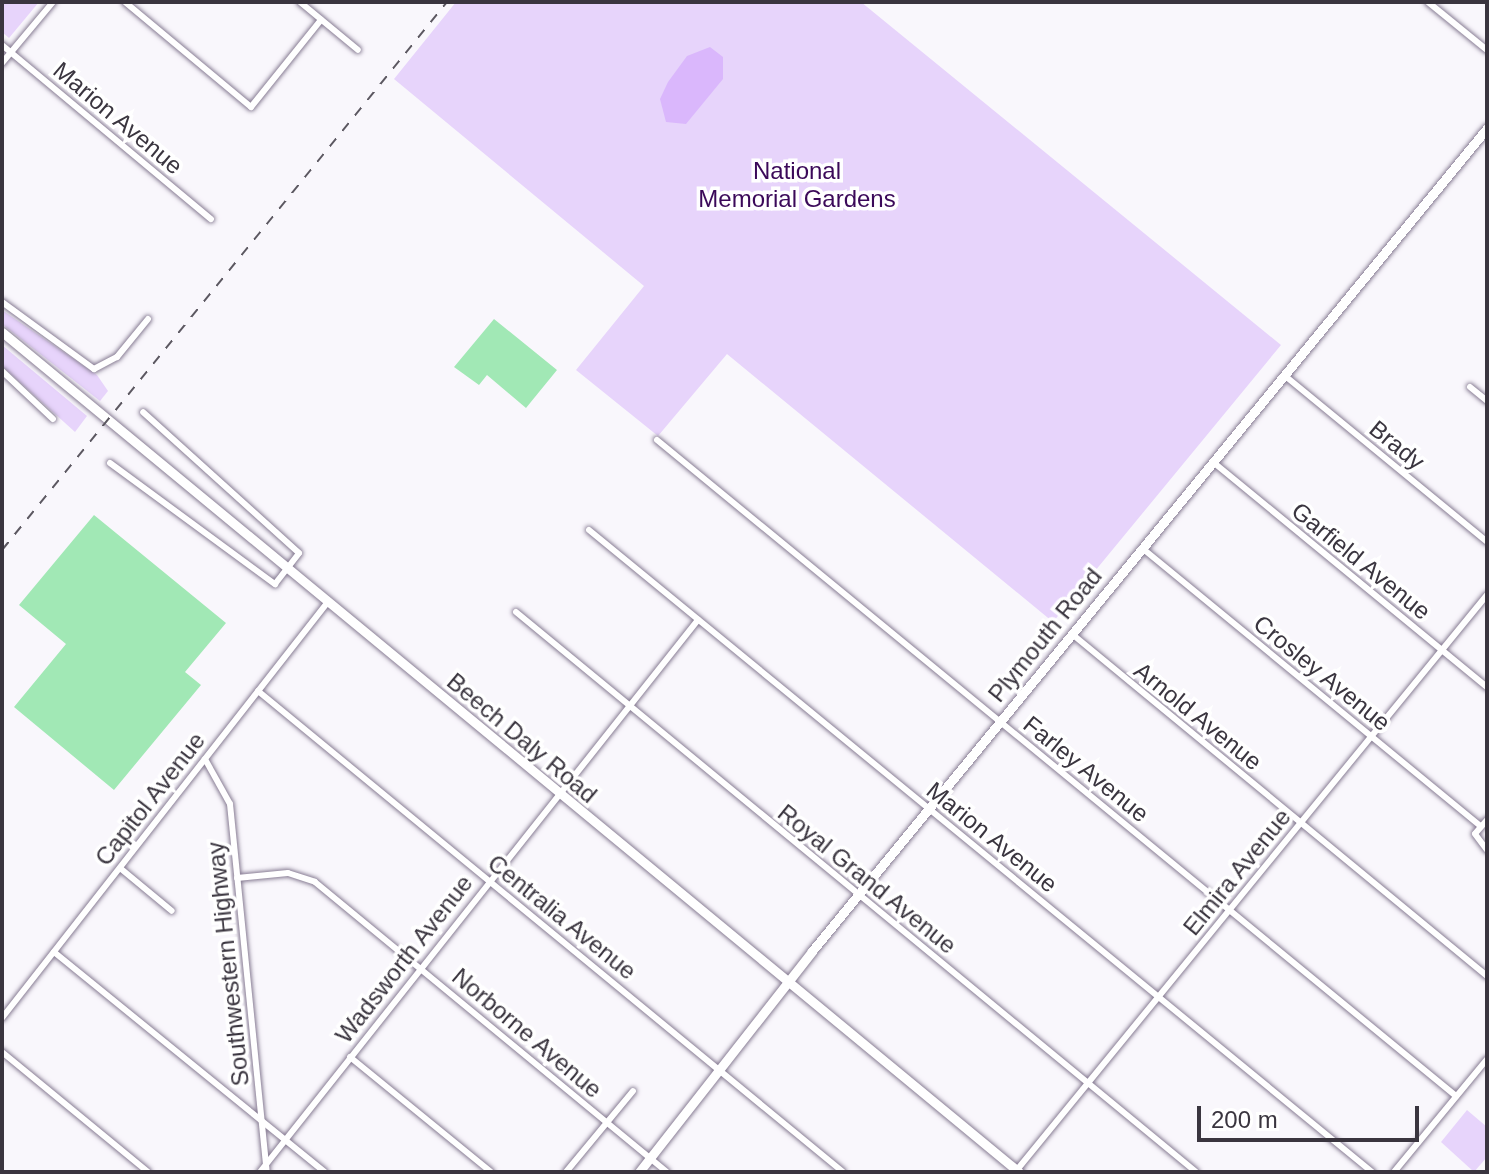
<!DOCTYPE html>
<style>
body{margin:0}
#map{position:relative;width:1489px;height:1174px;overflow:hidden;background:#f9f7fc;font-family:Arial,sans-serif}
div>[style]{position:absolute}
.green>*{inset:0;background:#e7d4fb}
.water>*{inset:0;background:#dab7fc}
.building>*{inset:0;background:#a1e8b5}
.roads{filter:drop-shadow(0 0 2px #887d94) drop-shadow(0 0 2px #887d94)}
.street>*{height:6px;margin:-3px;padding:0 3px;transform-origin:3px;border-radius:3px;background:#fff}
.secondary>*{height:9px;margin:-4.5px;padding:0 4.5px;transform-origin:4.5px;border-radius:4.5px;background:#fff}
.rail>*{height:2px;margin-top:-1px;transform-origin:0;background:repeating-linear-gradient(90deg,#5b5760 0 10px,transparent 0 20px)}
span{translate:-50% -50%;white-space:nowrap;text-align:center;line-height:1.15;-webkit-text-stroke:7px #fff;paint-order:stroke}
.street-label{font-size:24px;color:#3a353f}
.park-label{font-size:24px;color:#3b0959}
.frame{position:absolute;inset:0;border:4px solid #3a353f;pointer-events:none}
.scale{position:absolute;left:1197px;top:1106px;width:222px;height:36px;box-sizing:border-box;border:4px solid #3a353f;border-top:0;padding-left:10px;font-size:24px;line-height:28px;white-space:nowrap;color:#3a353f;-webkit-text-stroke:6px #fff;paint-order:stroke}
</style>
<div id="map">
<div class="green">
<div style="clip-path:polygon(2px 2px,39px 2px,9px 38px,2px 32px)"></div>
<div style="clip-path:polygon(456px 2px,861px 2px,1281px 345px,1053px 622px,727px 354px,658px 436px,576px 370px,644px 286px,394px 79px)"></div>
<div style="clip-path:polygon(2px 310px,97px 375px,108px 391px,100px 401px,2px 324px)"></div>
<div style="clip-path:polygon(2px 345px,87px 416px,75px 432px,2px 366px)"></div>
<div style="clip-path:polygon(1467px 1110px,1487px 1127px,1487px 1157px,1474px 1172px,1441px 1142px)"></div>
</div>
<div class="water">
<div style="clip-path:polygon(710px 47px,723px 57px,723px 79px,686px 124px,666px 122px,660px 99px,668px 82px,687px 56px)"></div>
</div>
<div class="building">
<div style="clip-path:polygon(494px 319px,557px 370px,526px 408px,487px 375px,479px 385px,454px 367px)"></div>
<div style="clip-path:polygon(94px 515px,226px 623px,185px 672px,201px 685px,114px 790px,14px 707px,66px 644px,19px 605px)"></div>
</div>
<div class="roads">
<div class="street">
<div style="left:125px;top:2px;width:164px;rotate:39.8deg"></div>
<div style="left:251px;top:107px;width:112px;rotate:-51.2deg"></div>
<div style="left:300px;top:2px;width:75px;rotate:39.6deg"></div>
<div style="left:1428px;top:2px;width:76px;rotate:39.1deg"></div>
<div style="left:2px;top:45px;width:272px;rotate:39.8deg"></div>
<div style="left:2px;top:63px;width:80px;rotate:-50.1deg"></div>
<div style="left:2px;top:302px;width:114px;rotate:36.1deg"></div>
<div style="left:94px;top:369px;width:26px;rotate:-28deg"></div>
<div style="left:117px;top:357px;width:49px;rotate:-50.8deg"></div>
<div style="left:2px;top:371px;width:70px;rotate:43.3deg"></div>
<div style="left:1284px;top:375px;width:263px;rotate:39.4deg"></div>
<div style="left:1470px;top:387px;width:22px;rotate:39deg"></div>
<div style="left:657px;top:440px;width:1034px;rotate:39.39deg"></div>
<div style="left:1213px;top:462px;width:355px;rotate:39.4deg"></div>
<div style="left:110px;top:463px;width:205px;rotate:36.3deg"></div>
<div style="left:275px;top:584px;width:39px;rotate:-52deg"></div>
<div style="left:299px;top:553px;width:210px;rotate:-137.9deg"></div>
<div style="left:589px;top:530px;width:1013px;rotate:39.35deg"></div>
<div style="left:1142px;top:548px;width:436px;rotate:39.4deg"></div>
<div style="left:516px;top:612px;width:881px;rotate:39.47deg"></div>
<div style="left:1072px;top:634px;width:538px;rotate:39.49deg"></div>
<div style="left:258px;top:691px;width:757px;rotate:39.43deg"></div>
<div style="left:205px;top:759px;width:51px;rotate:60.9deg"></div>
<div style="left:230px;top:804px;width:370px;rotate:84.3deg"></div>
<div style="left:1487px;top:820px;width:18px;rotate:131deg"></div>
<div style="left:1475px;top:834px;width:20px;rotate:53deg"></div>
<div style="left:120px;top:868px;width:67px;rotate:39.6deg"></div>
<div style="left:237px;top:878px;width:51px;rotate:-5.6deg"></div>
<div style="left:288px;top:873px;width:28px;rotate:18deg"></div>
<div style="left:315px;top:882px;width:456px;rotate:39.5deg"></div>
<div style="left:54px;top:952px;width:349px;rotate:39.1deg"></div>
<div style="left:2px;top:1018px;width:527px;rotate:-51.93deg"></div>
<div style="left:2px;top:1052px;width:189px;rotate:39.4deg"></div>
<div style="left:350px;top:1057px;width:182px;rotate:39.2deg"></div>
<div style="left:1016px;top:1171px;width:744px;rotate:-50.73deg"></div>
<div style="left:260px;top:1172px;width:705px;rotate:-51.57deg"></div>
<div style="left:566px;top:1172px;width:105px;rotate:-50.4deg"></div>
<div style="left:1394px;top:1172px;width:146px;rotate:-50.5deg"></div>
</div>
<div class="secondary">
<div style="left:2px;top:332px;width:1319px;rotate:39.56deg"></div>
<div style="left:639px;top:1172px;width:281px;rotate:-51.9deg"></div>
<div style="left:812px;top:951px;width:1064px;rotate:-50.64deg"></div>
</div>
</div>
<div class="rail">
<div style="left:2px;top:550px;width:706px;rotate:-50.92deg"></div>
</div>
<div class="street-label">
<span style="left:118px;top:118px;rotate:40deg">Marion Avenue</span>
<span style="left:1397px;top:445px;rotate:39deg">Brady</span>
<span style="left:1361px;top:561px;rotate:39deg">Garfield Avenue</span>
<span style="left:1045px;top:635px;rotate:-51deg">Plymouth Road</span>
<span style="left:1322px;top:673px;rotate:39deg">Crosley Avenue</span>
<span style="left:1198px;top:716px;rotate:39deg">Arnold Avenue</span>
<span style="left:522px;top:738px;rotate:40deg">Beech Daly Road</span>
<span style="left:1086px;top:769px;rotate:39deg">Farley Avenue</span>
<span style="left:150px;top:799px;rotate:-52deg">Capitol Avenue</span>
<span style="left:992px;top:837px;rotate:39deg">Marion Avenue</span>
<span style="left:1237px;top:872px;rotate:-51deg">Elmira Avenue</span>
<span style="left:867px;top:879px;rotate:39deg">Royal Grand Avenue</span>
<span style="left:562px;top:917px;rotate:39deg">Centralia Avenue</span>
<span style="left:404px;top:959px;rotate:-52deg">Wadsworth Avenue</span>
<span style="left:228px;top:964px;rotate:-96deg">Southwestern Highway</span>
<span style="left:527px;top:1033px;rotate:40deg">Norborne Avenue</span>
</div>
<div class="park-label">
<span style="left:797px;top:185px">National<br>Memorial Gardens</span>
</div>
<div class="frame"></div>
<div class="scale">200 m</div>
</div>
